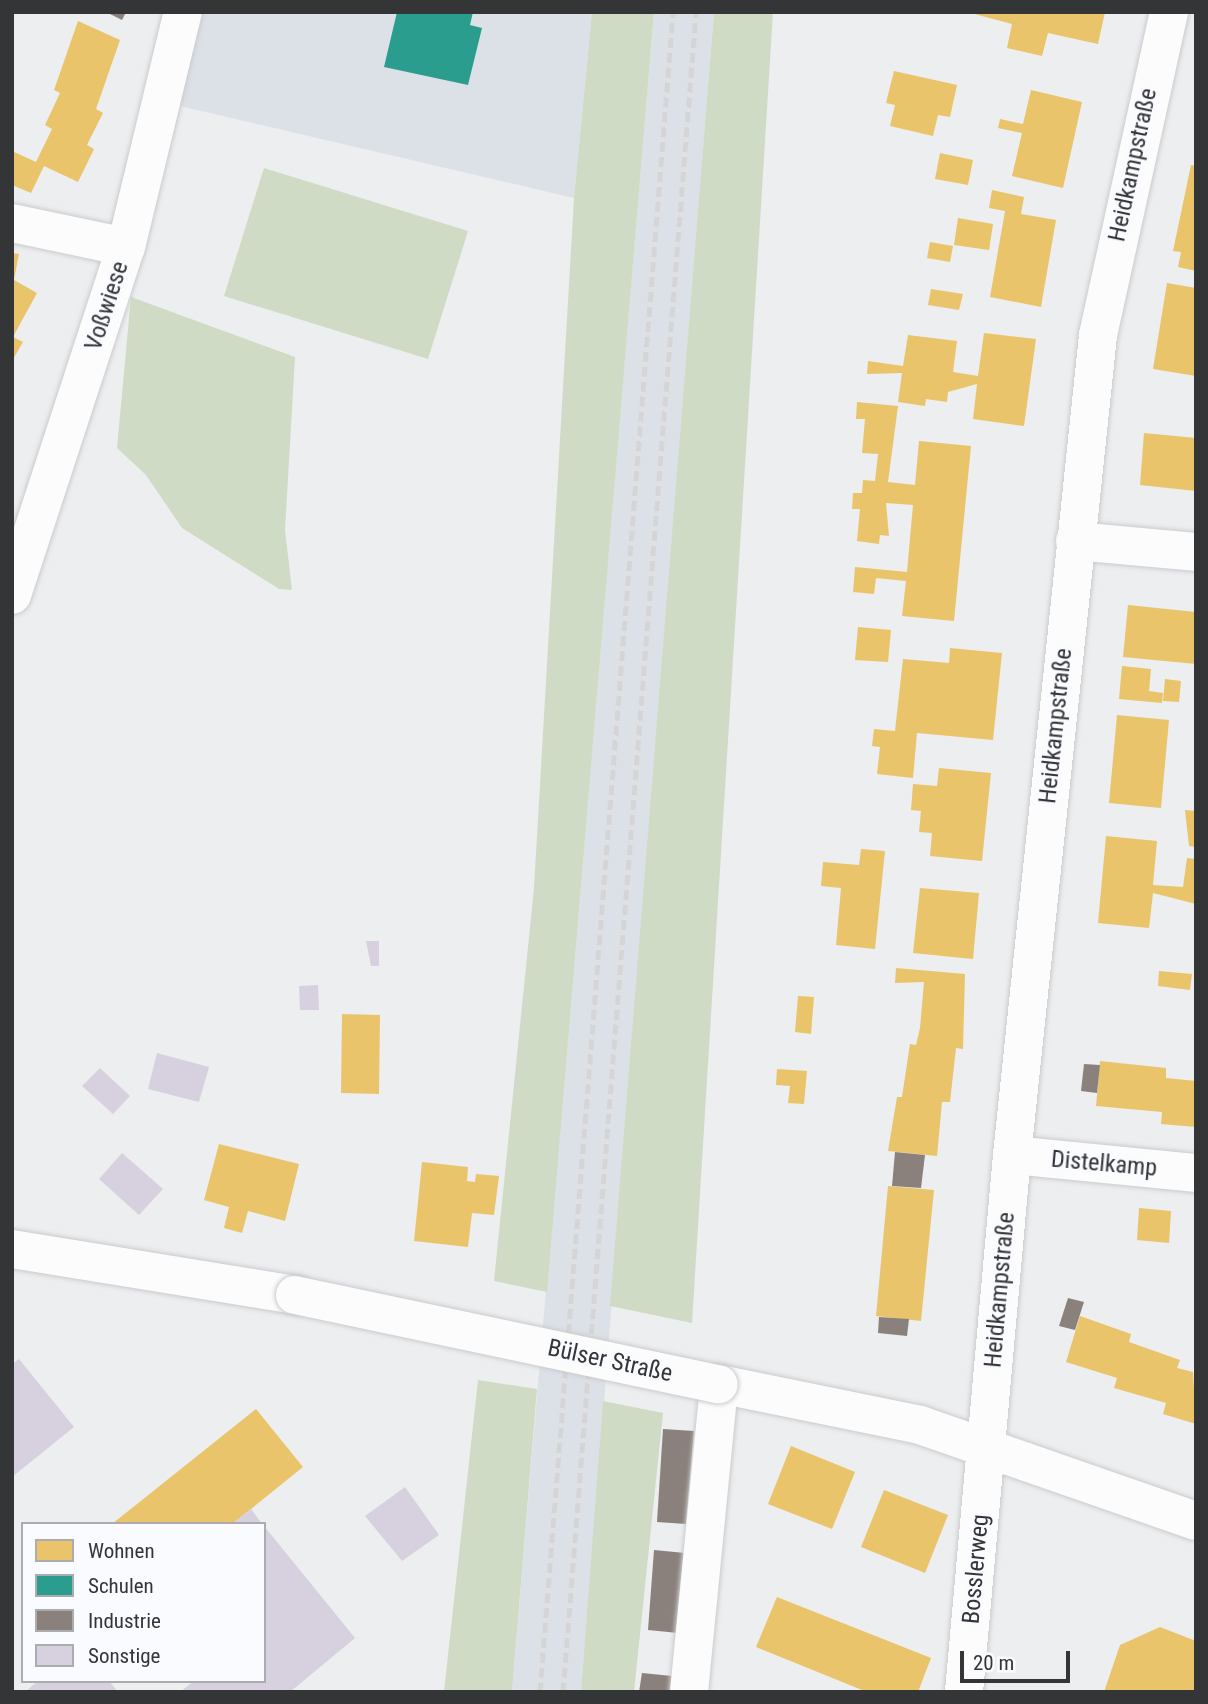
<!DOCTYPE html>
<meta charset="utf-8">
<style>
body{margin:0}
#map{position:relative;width:1208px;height:1704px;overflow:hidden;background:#eceef0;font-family:"Roboto Condensed",sans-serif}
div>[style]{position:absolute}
.built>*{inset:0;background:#dce1e7}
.green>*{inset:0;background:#d0dbc5}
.homes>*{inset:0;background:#e9c46a}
.schools>*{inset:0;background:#2a9d8f}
.industry>*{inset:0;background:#8a817c}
.building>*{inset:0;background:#d7d0de}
.roads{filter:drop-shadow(0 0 2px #cacbcd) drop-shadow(0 0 2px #cacbcd)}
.minor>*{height:38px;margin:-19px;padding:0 19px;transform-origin:19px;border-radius:19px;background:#fcfcfd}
.rail>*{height:5px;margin-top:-2.5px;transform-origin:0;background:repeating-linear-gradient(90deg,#d5d5d6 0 10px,transparent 0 15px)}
.bridges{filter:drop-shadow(0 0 2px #cacbcd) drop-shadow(0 0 2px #cacbcd)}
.minor-bridge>*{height:38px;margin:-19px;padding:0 19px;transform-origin:19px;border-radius:19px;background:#fcfcfd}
span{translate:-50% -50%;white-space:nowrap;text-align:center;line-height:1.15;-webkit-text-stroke:7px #f9fbff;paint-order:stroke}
.street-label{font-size:24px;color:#343536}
.frame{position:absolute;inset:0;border:14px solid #343536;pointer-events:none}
.legend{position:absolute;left:21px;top:1522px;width:245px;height:161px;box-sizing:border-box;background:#f9fbff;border:2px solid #aaacaf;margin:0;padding:9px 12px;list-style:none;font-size:21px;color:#343536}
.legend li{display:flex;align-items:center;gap:14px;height:35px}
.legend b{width:35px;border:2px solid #aaacaf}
.scale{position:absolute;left:960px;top:1651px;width:110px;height:32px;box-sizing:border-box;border:4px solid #343536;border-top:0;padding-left:9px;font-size:21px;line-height:24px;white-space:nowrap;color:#343536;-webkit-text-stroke:5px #f9fbff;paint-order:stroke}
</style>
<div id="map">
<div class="built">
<div style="clip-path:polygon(199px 12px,592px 12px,574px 198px,176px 105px)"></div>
<div style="clip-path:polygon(654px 12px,714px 12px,581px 1692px,512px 1692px)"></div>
</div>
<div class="green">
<div style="clip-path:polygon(592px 12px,654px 12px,547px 1292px,494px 1281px,534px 888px,574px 198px)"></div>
<div style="clip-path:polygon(714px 12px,773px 12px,692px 1323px,610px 1306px)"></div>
<div style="clip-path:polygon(264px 168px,468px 231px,428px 359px,224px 296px)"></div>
<div style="clip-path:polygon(131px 297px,295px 357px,285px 530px,292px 590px,279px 589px,182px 528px,146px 475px,117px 448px)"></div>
<div style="clip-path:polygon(478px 1380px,537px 1389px,512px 1692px,444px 1692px)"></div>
<div style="clip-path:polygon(603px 1401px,663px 1413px,634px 1692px,581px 1692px)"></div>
</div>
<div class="homes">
<div style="clip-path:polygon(967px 12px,1105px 12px,1098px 44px,1048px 33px,1042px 56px,1007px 48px,1012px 24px)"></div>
<div style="clip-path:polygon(78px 21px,120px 40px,96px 109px,103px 113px,87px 145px,94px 149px,78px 182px,44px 166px,31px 193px,12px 185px,12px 151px,36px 162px,52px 129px,45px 125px,60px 93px,54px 90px)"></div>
<div style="clip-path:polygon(894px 71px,957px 85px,950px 117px,938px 115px,933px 136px,890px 126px,895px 105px,886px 103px)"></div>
<div style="clip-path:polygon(1031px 90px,1082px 102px,1063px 188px,1012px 176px,1022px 133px,998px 128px,1000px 119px,1023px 124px)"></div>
<div style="clip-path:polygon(940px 153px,973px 160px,968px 185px,935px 179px)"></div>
<div style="clip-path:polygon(1191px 165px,1196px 166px,1196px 271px,1178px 267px,1181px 252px,1173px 251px)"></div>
<div style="clip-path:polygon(992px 190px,1024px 197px,1021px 214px,1056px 220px,1041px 307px,990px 297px,1005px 211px,989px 208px)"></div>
<div style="clip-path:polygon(958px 218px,993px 224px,989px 250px,954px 245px)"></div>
<div style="clip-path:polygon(930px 242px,953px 246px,950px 262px,927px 258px)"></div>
<div style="clip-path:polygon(12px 253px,19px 254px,14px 280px,37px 293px,13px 337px,23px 342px,12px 361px)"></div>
<div style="clip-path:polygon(1167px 283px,1196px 288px,1196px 376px,1153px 369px)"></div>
<div style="clip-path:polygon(931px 289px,963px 294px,959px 310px,928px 305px)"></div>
<div style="clip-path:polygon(984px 333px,1036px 339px,1024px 426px,973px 419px,977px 384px,948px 392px,947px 402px,926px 399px,925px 406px,898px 402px,902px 373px,867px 374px,868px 361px,903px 366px,908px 335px,957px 341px,953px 372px,978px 376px)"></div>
<div style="clip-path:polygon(857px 402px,898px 406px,888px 482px,915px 485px,919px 441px,971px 446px,954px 621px,902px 616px,906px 581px,876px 578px,874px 594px,853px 592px,855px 567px,907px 572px,913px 505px,886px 503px,889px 536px,880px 535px,879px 544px,857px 541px,860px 509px,852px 509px,853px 493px,862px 493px,863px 480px,875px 481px,878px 454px,862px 453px,865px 419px,856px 419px)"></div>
<div style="clip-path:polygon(1144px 433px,1196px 438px,1196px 491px,1140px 485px)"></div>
<div style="clip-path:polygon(1128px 605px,1196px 612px,1196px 664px,1123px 657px)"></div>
<div style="clip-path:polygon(858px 627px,891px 630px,888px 662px,855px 660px)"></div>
<div style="clip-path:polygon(950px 648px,1002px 653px,993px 740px,917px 733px,913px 778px,877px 774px,880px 747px,872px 746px,874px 729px,895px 731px,903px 659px,949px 663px)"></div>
<div style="clip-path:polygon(1122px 666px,1151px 669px,1149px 691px,1163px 693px,1162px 703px,1119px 699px)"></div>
<div style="clip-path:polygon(1165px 679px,1181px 681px,1179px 702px,1163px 701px)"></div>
<div style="clip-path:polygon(1117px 715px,1169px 720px,1161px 808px,1109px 803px)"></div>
<div style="clip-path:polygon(939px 768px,991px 773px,982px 861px,930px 856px,932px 833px,919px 832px,921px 811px,911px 810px,913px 784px,937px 786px)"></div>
<div style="clip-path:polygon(1185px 810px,1196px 811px,1196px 847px,1189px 846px)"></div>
<div style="clip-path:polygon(1106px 836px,1157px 841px,1153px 885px,1183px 887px,1187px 858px,1196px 859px,1196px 904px,1153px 893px,1149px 928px,1098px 923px)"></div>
<div style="clip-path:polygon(861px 849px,885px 851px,875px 949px,836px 945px,841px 888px,821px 886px,823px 862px,859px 865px)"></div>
<div style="clip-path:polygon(920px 888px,979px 893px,973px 959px,913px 953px)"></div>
<div style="clip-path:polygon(896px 968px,965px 974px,963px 1049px,956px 1048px,950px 1102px,942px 1102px,937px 1156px,888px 1151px,897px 1097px,902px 1097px,910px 1044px,916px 1045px,920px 1028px,924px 982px,895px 983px)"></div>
<div style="clip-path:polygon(1159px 971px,1192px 974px,1190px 990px,1158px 986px)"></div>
<div style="clip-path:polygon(798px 996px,814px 997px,811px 1034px,795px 1032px)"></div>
<div style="clip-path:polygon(342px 1014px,380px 1015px,379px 1094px,341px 1093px)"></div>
<div style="clip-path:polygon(1100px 1061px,1166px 1068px,1166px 1078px,1196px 1081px,1196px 1127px,1161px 1124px,1162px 1112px,1096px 1106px)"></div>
<div style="clip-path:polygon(777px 1069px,807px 1071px,804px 1104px,788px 1103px,790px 1086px,776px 1085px)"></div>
<div style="clip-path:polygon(219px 1144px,299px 1164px,285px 1221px,248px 1211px,242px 1233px,224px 1228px,229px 1207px,204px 1200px)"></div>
<div style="clip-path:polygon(422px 1162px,468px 1167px,467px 1181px,475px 1182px,476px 1174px,499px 1176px,494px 1215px,472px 1213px,468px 1247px,414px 1241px)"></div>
<div style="clip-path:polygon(888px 1186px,934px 1190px,921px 1321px,876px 1316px)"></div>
<div style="clip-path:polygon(1139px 1208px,1171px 1211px,1169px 1243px,1137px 1240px)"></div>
<div style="clip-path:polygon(1080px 1316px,1131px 1334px,1129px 1342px,1180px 1360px,1177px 1368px,1193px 1372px,1196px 1424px,1163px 1414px,1166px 1403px,1114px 1388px,1117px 1378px,1066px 1362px)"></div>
<div style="clip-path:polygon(256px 1409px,303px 1467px,251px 1509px,232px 1524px,112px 1524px)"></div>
<div style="clip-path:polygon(791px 1446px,855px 1472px,832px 1529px,768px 1504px)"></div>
<div style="clip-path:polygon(884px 1490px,948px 1515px,925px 1573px,861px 1547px)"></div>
<div style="clip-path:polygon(777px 1597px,931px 1658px,918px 1692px,867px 1692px,756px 1647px)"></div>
<div style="clip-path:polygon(1160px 1627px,1196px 1641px,1196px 1692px,1104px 1692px,1120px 1645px)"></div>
</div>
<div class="schools">
<div style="clip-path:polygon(397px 12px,473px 12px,470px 25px,482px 28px,468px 85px,384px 67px)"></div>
</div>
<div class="industry">
<div style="clip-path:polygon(106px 12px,126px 12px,122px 20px)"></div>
<div style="clip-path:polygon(1084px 1064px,1100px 1065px,1097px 1093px,1081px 1091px)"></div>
<div style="clip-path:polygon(895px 1152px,925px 1155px,921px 1188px,892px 1186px)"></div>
<div style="clip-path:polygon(1068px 1298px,1084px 1302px,1075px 1330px,1059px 1326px)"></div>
<div style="clip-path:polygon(879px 1317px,909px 1319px,907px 1336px,878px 1333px)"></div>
<div style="clip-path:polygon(663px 1429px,694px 1431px,686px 1524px,657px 1522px)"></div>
<div style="clip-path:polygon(654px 1550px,685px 1553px,678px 1633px,648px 1630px)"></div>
<div style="clip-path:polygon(642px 1673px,672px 1676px,671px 1692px,639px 1692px)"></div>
</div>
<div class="building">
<div style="clip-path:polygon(366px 941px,379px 941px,379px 966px,371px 966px)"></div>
<div style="clip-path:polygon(318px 985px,319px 1010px,300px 1010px,299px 986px)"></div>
<div style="clip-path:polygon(157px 1053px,209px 1067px,199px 1102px,148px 1089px)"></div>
<div style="clip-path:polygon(100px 1068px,130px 1096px,113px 1114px,82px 1086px)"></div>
<div style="clip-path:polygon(122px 1153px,163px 1189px,139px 1215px,99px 1179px)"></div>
<div style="clip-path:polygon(19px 1359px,74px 1427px,12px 1477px,12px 1364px)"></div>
<div style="clip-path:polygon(405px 1487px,439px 1535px,402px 1561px,365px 1516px)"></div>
<div style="clip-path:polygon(251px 1509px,262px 1524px,232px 1524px)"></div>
<div style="clip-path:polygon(264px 1526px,355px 1638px,290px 1692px,180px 1692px,194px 1681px,264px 1681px)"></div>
<div style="clip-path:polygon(38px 1681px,109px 1681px,118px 1692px,25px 1692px)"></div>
</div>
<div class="roads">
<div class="minor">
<div style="left:12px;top:223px;width:116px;rotate:11.9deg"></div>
<div style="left:1075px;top:541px;width:121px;rotate:5.2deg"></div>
<div style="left:12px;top:595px;width:366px;rotate:-71.9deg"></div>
<div style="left:126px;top:247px;width:242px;rotate:-76.4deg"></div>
<div style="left:1012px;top:1155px;width:185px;rotate:5.6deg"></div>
<div style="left:12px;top:1249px;width:287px;rotate:9.2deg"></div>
<div style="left:689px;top:1692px;width:309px;rotate:-84.4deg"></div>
<div style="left:719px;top:1384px;width:205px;rotate:11.5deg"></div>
<div style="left:920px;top:1425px;width:292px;rotate:19.2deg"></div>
<div style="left:964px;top:1692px;width:539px;rotate:-84.89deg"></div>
<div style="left:1012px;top:1155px;width:824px;rotate:-84.01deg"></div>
<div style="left:1098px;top:335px;width:331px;rotate:-77.6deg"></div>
</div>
</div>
<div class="rail">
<div style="left:540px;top:1692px;width:1685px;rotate:-85.47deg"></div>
<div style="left:563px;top:1692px;width:1685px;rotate:-85.47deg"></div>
</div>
<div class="bridges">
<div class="minor-bridge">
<div style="left:295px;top:1295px;width:433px;rotate:11.9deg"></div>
</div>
</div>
<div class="street-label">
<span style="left:1133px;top:165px;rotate:-78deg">Heidkampstraße</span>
<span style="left:107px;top:306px;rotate:-72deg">Voßwiese</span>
<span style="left:1056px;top:726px;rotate:-84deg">Heidkampstraße</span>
<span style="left:1104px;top:1164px;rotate:5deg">Distelkamp</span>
<span style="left:1000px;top:1290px;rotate:-85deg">Heidkampstraße</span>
<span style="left:610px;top:1361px;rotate:12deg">Bülser Straße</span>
<span style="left:976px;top:1569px;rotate:-85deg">Bosslerweg</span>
</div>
<div class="frame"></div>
<ul class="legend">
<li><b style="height:19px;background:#e9c46a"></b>Wohnen</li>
<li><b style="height:19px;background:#2a9d8f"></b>Schulen</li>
<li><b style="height:19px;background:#8a817c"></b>Industrie</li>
<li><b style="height:19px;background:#d7d0de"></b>Sonstige</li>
</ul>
<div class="scale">20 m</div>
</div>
